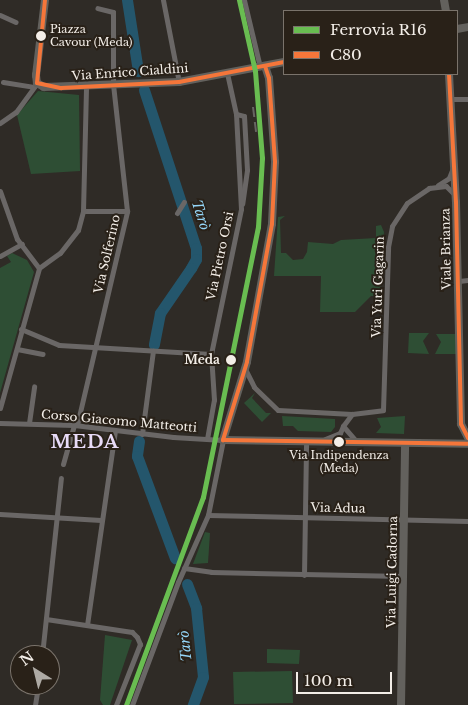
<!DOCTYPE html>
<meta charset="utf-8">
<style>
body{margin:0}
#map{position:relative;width:468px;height:705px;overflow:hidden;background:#2f2b26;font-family:"Libre Baskerville",serif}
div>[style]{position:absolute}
.green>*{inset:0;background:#2e4e34}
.river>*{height:11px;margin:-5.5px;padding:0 5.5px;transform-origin:5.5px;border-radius:5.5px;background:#24566c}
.street>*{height:5px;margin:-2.5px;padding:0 2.5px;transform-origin:2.5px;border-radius:2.5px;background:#6a6766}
.secondary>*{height:8px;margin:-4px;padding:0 4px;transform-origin:4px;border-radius:4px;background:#63615d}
.rail>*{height:2px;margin-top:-1px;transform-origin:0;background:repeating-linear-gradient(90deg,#676562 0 10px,transparent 0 15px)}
.bus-1>*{height:4px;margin:-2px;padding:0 2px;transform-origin:2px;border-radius:2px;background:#f5763a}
.rail-1>*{height:5px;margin:-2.5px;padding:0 2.5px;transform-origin:2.5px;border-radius:2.5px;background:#69bd51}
.dots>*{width:14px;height:14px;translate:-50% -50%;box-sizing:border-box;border:2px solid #292118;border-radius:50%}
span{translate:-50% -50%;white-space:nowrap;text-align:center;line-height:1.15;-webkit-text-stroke:4px #292118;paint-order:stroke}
.bus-label{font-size:11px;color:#f3eee8}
.left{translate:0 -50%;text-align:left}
.street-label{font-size:12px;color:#f3eee8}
.stop-label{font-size:12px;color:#f3eee8;font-weight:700}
.right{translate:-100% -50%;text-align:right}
.water-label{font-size:14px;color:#94d5f7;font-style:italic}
.district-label{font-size:18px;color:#e8dbf7;font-weight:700;letter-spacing:1px}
.legend{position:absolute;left:283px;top:10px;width:175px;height:65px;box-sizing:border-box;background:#292118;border:1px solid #7a736b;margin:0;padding:6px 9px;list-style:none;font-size:15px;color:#f3eee8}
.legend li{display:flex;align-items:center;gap:10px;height:25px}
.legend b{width:25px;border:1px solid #7a736b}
.north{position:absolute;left:10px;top:645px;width:50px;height:50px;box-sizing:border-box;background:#292118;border:1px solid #7a736b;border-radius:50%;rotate:324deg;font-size:14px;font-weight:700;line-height:20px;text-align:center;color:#f3eee8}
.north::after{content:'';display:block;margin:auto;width:18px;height:22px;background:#aeaaa4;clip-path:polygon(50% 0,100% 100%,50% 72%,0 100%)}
.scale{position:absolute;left:296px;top:672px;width:96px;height:22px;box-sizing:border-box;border:2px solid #f3eee8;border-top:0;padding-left:6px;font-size:15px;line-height:18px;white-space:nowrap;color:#f3eee8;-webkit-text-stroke:4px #292118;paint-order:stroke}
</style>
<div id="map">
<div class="green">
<div style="clip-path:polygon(38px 91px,79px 95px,80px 171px,31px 174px,17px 115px)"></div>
<div style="clip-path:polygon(285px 216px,280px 220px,281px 253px,286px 253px,293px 260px,303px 259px,307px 252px,308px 242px,333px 244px,341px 240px,376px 238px,376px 226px,381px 225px,384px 232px,380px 296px,371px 296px,355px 312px,320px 312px,321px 276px,274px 276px,278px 217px)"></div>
<div style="clip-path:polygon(12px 253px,27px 260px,34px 272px,0 393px,0 268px,11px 262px,7px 256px)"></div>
<div style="clip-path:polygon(409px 333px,429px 333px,423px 341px,429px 354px,408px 353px)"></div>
<div style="clip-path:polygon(436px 334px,456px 334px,456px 354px,435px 354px,441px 342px)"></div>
<div style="clip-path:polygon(255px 393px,252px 398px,266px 413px,271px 413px,262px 422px,244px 403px)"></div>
<div style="clip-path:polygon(282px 416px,335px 419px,335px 427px,331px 432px,298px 431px,293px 426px,283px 426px)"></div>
<div style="clip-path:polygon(405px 416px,404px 434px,376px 433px,381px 427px,377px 418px)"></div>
<div style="clip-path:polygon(205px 532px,210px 533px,208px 563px,193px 564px)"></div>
<div style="clip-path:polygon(105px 635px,132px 640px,110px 705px,103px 705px,100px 700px)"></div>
<div style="clip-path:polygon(267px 649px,300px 650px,299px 664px,267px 663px)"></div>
<div style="clip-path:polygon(292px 671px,293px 703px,234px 704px,233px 672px)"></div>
</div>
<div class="river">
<div style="left:127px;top:0;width:72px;rotate:81.2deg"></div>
<div style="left:144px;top:90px;width:166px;rotate:71.8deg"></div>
<div style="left:196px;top:248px;width:11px;rotate:90deg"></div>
<div style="left:196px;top:259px;width:10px;rotate:119deg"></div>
<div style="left:191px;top:268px;width:55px;rotate:124.6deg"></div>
<div style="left:160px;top:313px;width:32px;rotate:101deg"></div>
<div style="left:139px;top:441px;width:15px;rotate:98deg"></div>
<div style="left:137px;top:456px;width:109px;rotate:69.6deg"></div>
<div style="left:187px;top:584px;width:26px;rotate:69deg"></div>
<div style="left:196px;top:608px;width:69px;rotate:84.2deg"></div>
<div style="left:203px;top:677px;width:30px;rotate:110deg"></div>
</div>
<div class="street">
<div style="left:163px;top:0;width:84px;rotate:79deg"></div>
<div style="left:244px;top:0;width:69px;rotate:76.6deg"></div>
<div style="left:0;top:15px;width:17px;rotate:24deg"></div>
<div style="left:3px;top:82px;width:31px;rotate:9deg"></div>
<div style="left:450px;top:99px;width:18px"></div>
<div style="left:236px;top:114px;width:8px;rotate:14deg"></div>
<div style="left:244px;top:116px;width:54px;rotate:86.8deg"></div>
<div style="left:247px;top:170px;width:34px;rotate:98deg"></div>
<div style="left:0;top:123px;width:19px;rotate:-35deg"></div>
<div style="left:16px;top:112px;width:36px;rotate:-54deg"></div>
<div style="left:438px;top:185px;width:13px;rotate:-32deg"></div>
<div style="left:449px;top:178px;width:9px;rotate:-69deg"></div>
<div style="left:0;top:191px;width:51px;rotate:70.5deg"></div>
<div style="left:17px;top:239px;width:36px;rotate:53deg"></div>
<div style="left:83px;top:211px;width:44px"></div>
<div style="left:177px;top:213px;width:13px;rotate:-58deg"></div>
<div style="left:0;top:256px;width:25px;rotate:-29deg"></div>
<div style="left:39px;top:268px;width:26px;rotate:-36deg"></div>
<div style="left:60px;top:253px;width:29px;rotate:-52deg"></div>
<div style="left:78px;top:230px;width:20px;rotate:-75deg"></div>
<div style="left:83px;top:211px;width:125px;rotate:-88.6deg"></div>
<div style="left:459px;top:281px;width:9px;rotate:-6deg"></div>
<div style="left:21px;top:329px;width:41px;rotate:22.8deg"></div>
<div style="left:59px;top:345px;width:152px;rotate:3.4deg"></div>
<div style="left:17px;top:349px;width:26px;rotate:11deg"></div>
<div style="left:245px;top:369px;width:20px;rotate:63deg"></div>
<div style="left:254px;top:387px;width:33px;rotate:44deg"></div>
<div style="left:278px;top:410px;width:74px;rotate:3.1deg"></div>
<div style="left:352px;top:414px;width:31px;rotate:-7deg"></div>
<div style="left:383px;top:410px;width:163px;rotate:-88.2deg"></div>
<div style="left:388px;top:247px;width:21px;rotate:-79deg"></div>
<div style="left:392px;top:226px;width:27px;rotate:-57deg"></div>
<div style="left:407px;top:203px;width:27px;rotate:-34deg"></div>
<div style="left:429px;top:188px;width:17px;rotate:-7deg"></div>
<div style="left:446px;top:186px;width:11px;rotate:45deg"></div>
<div style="left:0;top:408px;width:145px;rotate:-74.4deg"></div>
<div style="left:352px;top:414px;width:15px;rotate:127deg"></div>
<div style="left:343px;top:426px;width:21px;rotate:49deg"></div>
<div style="left:0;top:423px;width:74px;rotate:1.5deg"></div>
<div style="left:74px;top:425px;width:100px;rotate:6.9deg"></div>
<div style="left:173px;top:437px;width:50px;rotate:3.4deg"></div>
<div style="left:223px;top:440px;width:76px;rotate:101.3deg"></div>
<div style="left:208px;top:515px;width:73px;rotate:114.1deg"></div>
<div style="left:178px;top:582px;width:131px;rotate:110.5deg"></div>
<div style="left:29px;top:423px;width:37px;rotate:-82deg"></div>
<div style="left:77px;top:425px;width:220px;rotate:-76.8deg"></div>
<div style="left:127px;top:211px;width:128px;rotate:-96.3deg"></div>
<div style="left:113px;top:84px;width:72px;rotate:-90deg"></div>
<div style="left:113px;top:12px;width:16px;rotate:-166deg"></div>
<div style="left:142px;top:434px;width:84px;rotate:-82.5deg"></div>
<div style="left:207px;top:439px;width:40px;rotate:-80deg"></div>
<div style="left:214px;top:400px;width:46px;rotate:-93.7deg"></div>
<div style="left:211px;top:354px;width:148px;rotate:-78.3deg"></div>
<div style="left:241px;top:209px;width:95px;rotate:-93deg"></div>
<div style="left:236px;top:114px;width:42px;rotate:-102.4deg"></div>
<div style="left:325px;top:439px;width:16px;rotate:-22deg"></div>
<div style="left:340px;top:433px;width:8px;rotate:-67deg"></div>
<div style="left:63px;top:464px;width:41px;rotate:-74.2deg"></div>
<div style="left:0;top:514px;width:101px;rotate:3.4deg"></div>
<div style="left:208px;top:515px;width:260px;rotate:1.3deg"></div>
<div style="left:184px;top:568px;width:27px;rotate:8deg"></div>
<div style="left:211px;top:572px;width:192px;rotate:1.2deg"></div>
<div style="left:304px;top:575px;width:133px;rotate:-89.1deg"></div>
<div style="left:46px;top:619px;width:87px;rotate:8.6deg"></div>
<div style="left:132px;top:632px;width:7px;rotate:45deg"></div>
<div style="left:137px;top:637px;width:8px;rotate:67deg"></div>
<div style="left:140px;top:644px;width:66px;rotate:111.5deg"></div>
<div style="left:87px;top:625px;width:197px;rotate:-81.8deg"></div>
<div style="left:42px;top:655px;width:178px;rotate:-83.9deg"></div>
<div style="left:35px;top:705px;width:20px;rotate:-81deg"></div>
</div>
<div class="secondary">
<div style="left:45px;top:0;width:76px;rotate:96.8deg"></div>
<div style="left:36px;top:75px;width:8px;rotate:83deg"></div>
<div style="left:37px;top:83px;width:8px;rotate:30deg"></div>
<div style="left:44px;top:87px;width:135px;rotate:-2.1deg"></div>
<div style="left:179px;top:82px;width:107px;rotate:-10.8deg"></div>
<div style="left:444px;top:0;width:11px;rotate:80deg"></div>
<div style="left:457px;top:29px;width:11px;rotate:-10deg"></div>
<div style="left:265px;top:66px;width:13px;rotate:72deg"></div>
<div style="left:269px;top:78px;width:84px;rotate:85.9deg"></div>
<div style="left:275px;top:162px;width:62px;rotate:92.8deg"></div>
<div style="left:272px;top:224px;width:140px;rotate:100.3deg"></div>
<div style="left:247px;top:362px;width:82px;rotate:107.1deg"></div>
<div style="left:223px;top:440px;width:245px;rotate:0.9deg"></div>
<div style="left:449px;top:74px;width:128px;rotate:86.9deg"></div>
<div style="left:456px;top:202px;width:222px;rotate:88.7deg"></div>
<div style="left:461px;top:424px;width:16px;rotate:63deg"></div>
<div style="left:401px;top:705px;width:262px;rotate:-89.1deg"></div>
</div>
<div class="rail">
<div style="left:253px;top:107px;width:25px;rotate:83deg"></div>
</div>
<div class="bus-1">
<div style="left:265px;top:66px;width:13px;rotate:72deg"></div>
<div style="left:269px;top:78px;width:84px;rotate:85.9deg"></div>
<div style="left:275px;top:162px;width:62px;rotate:92.8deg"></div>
<div style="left:272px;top:224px;width:140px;rotate:100.3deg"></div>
<div style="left:247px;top:362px;width:82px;rotate:107.1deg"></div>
<div style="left:223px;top:440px;width:245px;rotate:0.9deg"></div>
<div style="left:449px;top:74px;width:128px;rotate:86.9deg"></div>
<div style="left:456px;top:202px;width:222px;rotate:88.7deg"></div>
<div style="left:461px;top:424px;width:16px;rotate:63deg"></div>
<div style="left:37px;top:83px;width:25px;rotate:12deg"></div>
<div style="left:61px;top:88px;width:118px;rotate:-2.9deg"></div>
<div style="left:179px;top:82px;width:107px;rotate:-10.8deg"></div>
<div style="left:37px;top:83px;width:83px;rotate:-84.5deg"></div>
</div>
<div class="rail-1">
<div style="left:126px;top:705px;width:222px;rotate:-69.7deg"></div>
<div style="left:203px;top:497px;width:276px;rotate:-78.5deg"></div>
<div style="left:258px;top:227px;width:69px;rotate:-86.7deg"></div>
<div style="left:262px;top:158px;width:87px;rotate:-94.6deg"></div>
<div style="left:255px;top:71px;width:73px;rotate:-102.7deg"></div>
</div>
<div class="dots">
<div style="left:41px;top:36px;background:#f3eee8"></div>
<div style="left:231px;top:360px;background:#f3eee8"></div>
<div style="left:339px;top:442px;background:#f3eee8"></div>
</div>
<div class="bus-label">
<span class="left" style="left:50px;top:36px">Piazza<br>Cavour (Meda)</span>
<span style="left:339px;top:462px">Via Indipendenza<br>(Meda)</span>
</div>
<div class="street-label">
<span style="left:130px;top:72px;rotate:-4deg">Via Enrico Cialdini</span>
<span style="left:446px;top:249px;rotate:-91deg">Viale Brianza</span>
<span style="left:107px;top:254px;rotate:-77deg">Via Solferino</span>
<span style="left:220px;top:256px;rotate:-78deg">Via Pietro Orsi</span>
<span style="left:378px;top:287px;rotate:-88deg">Via Yuri Gagarin</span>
<span style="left:119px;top:421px;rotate:5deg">Corso Giacomo Matteotti</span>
<span style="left:338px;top:508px;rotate:1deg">Via Adua</span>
<span style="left:392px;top:572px;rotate:-89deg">Via Luigi Cadorna</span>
</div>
<div class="stop-label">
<span class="right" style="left:220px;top:360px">Meda</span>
</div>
<div class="water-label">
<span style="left:201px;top:215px;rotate:72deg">Tarò</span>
<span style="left:185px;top:646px;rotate:-96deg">Tarò</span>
</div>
<div class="district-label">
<span style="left:85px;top:442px">MEDA</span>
</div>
<ul class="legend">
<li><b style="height:6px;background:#69bd51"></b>Ferrovia R16</li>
<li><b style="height:6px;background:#f5763a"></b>C80</li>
</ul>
<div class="north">N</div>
<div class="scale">100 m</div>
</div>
